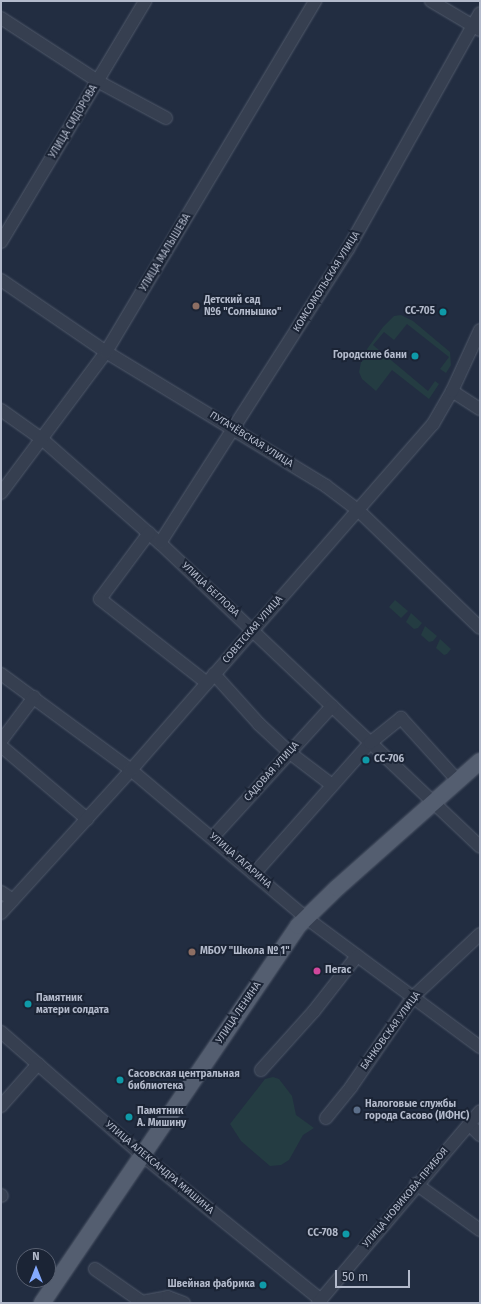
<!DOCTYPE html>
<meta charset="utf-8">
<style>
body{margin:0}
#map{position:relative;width:481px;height:1304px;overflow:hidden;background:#222d41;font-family:"Fira Sans",sans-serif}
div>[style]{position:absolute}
.green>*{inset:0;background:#243c42}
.roads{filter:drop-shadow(0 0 1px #515a6b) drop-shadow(0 0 1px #515a6b)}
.minor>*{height:12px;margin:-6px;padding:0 6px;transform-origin:6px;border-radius:6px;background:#363f50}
.major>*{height:16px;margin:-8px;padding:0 8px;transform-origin:8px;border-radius:8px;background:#545e70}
.dots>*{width:11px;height:11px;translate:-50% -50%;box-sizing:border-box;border:2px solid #1b2435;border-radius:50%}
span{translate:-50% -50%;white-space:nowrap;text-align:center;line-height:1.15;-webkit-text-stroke:4px #1b2435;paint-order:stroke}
.street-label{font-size:10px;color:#b3bacb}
.poi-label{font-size:10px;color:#b3bacb;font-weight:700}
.left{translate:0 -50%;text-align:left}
.right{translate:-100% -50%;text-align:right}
.frame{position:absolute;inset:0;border:2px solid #b3bacb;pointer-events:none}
.north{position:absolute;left:16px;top:1248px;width:40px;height:40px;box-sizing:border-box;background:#1b2435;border:1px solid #586071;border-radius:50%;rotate:0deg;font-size:11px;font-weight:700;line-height:16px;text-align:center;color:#b3bacb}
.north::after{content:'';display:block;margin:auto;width:14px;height:18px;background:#84aaff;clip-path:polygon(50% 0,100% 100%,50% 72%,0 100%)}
.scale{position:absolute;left:335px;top:1270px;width:75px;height:18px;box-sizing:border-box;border:2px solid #b3bacb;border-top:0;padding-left:5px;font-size:12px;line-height:14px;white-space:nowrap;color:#b3bacb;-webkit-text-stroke:3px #1b2435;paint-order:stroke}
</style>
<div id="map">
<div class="green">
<div style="clip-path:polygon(401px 315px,413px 321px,450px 352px,451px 365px,446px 373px,440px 369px,449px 357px,407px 324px,394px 340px,384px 332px,373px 345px,428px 391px,435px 381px,439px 384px,429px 399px,392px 370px,376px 391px,362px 379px,359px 372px,361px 362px,368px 357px,367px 349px,383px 327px,394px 316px)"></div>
<div style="clip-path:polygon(395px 600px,408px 611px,401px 618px,389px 607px)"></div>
<div style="clip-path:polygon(411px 613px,422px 623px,418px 628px,414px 629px,406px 622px)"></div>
<div style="clip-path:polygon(425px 626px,437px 636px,433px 641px,429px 642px,421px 635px)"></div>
<div style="clip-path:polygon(440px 639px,451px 649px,447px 654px,444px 655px,436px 648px)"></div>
<div style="clip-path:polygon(273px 1077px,279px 1079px,292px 1096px,296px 1115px,314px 1128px,303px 1135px,289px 1160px,281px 1165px,270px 1166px,241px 1141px,230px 1124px,265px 1079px)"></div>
</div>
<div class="roads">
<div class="minor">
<div style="left:431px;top:1px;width:57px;rotate:30.6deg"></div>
<div style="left:1px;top:18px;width:117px;rotate:33.1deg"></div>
<div style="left:99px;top:82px;width:76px;rotate:28.2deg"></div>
<div style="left:1px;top:242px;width:281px;rotate:-59.1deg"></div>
<div style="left:1px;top:280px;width:127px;rotate:34.4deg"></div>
<div style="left:106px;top:352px;width:258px;rotate:31.3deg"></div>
<div style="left:326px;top:486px;width:41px;rotate:37.1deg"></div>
<div style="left:359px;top:511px;width:168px;rotate:44deg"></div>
<div style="left:452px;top:391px;width:33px;rotate:33deg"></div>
<div style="left:1px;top:410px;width:52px;rotate:35.5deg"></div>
<div style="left:43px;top:440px;width:156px;rotate:41.4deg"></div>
<div style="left:160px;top:543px;width:441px;rotate:43.5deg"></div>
<div style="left:1px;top:493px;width:176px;rotate:-53.3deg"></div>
<div style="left:106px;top:352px;width:409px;rotate:-59.2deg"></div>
<div style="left:149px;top:533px;width:82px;rotate:126.6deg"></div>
<div style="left:100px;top:599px;width:136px;rotate:38.1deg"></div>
<div style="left:160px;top:543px;width:349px;rotate:-57.4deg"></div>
<div style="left:348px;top:249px;width:270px;rotate:-60.8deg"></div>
<div style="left:1px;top:674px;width:162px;rotate:36.4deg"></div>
<div style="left:131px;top:770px;width:228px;rotate:40.2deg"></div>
<div style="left:305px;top:917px;width:218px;rotate:36.6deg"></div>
<div style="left:214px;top:674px;width:67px;rotate:48deg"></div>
<div style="left:259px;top:724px;width:42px;rotate:43.1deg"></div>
<div style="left:290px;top:753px;width:53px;rotate:37.3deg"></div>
<div style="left:1px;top:741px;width:55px;rotate:-53.1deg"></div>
<div style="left:1px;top:746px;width:113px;rotate:40.3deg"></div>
<div style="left:213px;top:837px;width:177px;rotate:-47.7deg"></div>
<div style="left:254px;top:874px;width:175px;rotate:-48.5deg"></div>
<div style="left:370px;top:743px;width:40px;rotate:-39deg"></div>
<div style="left:401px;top:718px;width:85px;rotate:47.9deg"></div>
<div style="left:1px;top:892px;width:14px;rotate:34deg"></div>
<div style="left:1px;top:913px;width:193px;rotate:-47.7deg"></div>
<div style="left:131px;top:770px;width:459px;rotate:-48.9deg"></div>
<div style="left:433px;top:424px;width:38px;rotate:-60deg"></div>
<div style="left:452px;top:391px;width:67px;rotate:-65.3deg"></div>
<div style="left:1px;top:1032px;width:187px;rotate:41.1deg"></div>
<div style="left:142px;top:1155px;width:230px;rotate:39deg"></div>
<div style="left:261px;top:1070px;width:79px;rotate:-48.1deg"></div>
<div style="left:314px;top:1011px;width:70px;rotate:-52deg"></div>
<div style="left:1px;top:1106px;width:56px;rotate:-48.6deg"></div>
<div style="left:326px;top:1118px;width:40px;rotate:-51deg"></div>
<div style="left:351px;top:1087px;width:109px;rotate:-55.4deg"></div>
<div style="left:413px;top:997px;width:92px;rotate:-43.2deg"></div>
<div style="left:469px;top:1124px;width:16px;rotate:45deg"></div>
<div style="left:416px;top:1184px;width:79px;rotate:35.7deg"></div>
<div style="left:1px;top:1195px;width:1px;rotate:45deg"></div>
<div style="left:95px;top:1269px;width:57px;rotate:35.1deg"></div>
<div style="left:142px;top:1302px;width:26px;rotate:-11deg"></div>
<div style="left:168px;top:1297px;width:17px;rotate:21deg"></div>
<div style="left:318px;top:1303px;width:251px;rotate:-49.8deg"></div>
</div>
<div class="major">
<div style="left:42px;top:1303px;width:456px;rotate:-55.8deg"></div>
<div style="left:298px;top:926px;width:54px;rotate:-44.3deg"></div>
<div style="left:337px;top:888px;width:191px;rotate:-41.6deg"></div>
</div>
</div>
<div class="dots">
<div style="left:196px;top:306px;background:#8d6e63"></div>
<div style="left:443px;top:312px;background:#0f9aa8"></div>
<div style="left:415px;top:356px;background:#0f9aa8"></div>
<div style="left:366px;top:760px;background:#0f9aa8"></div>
<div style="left:192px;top:952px;background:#8d6e63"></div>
<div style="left:317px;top:971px;background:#d1479c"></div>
<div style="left:28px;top:1004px;background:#0f9aa8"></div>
<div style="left:120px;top:1080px;background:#0f9aa8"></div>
<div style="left:357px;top:1110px;background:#5c6f8a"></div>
<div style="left:129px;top:1117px;background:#0f9aa8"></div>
<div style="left:346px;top:1234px;background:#0f9aa8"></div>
<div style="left:263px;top:1285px;background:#0f9aa8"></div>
</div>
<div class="street-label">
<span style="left:74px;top:122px;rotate:-59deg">УЛИЦА СИДОРОВА</span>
<span style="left:166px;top:253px;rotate:-59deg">УЛИЦА МАЛЫШЕВА</span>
<span style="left:327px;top:282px;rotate:-58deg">КОМСОМОЛЬСКАЯ УЛИЦА</span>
<span style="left:251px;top:440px;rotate:32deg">ПУГАЧЁВСКАЯ УЛИЦА</span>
<span style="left:210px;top:590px;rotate:43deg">УЛИЦА БЕГЛОВА</span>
<span style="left:253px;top:630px;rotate:-49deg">СОВЕТСКАЯ УЛИЦА</span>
<span style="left:272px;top:772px;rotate:-48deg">САДОВАЯ УЛИЦА</span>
<span style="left:240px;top:861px;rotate:41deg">УЛИЦА ГАГАРИНА</span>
<span style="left:239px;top:1013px;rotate:-56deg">УЛИЦА ЛЕНИНА</span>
<span style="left:391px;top:1031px;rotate:-54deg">БАНКОВСКАЯ УЛИЦА</span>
<span style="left:159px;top:1168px;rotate:40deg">УЛИЦА АЛЕКСАНДРА МИШИНА</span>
<span style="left:406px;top:1198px;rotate:-50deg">УЛИЦА НОВИКОВА-ПРИБОЯ</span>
</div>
<div class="poi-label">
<span class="left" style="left:204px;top:306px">Детский сад<br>№6 "Солнышко"</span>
<span class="right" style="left:435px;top:312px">СС-705</span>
<span class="right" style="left:407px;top:356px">Городские бани</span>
<span class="left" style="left:374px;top:760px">СС-706</span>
<span class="left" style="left:200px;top:952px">МБОУ "Школа № 1"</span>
<span class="left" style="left:325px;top:971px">Пегас</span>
<span class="left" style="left:36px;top:1004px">Памятник<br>матери солдата</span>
<span class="left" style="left:128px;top:1080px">Сасовская центральная<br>библиотека</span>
<span class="left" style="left:365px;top:1110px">Налоговые службы<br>города Сасово (ИФНС)</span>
<span class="left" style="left:137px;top:1117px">Памятник<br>А. Мишину</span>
<span class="right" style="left:338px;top:1234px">СС-708</span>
<span class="right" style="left:255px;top:1285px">Швейная фабрика</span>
</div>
<div class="frame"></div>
<div class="north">N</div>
<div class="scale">50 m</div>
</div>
